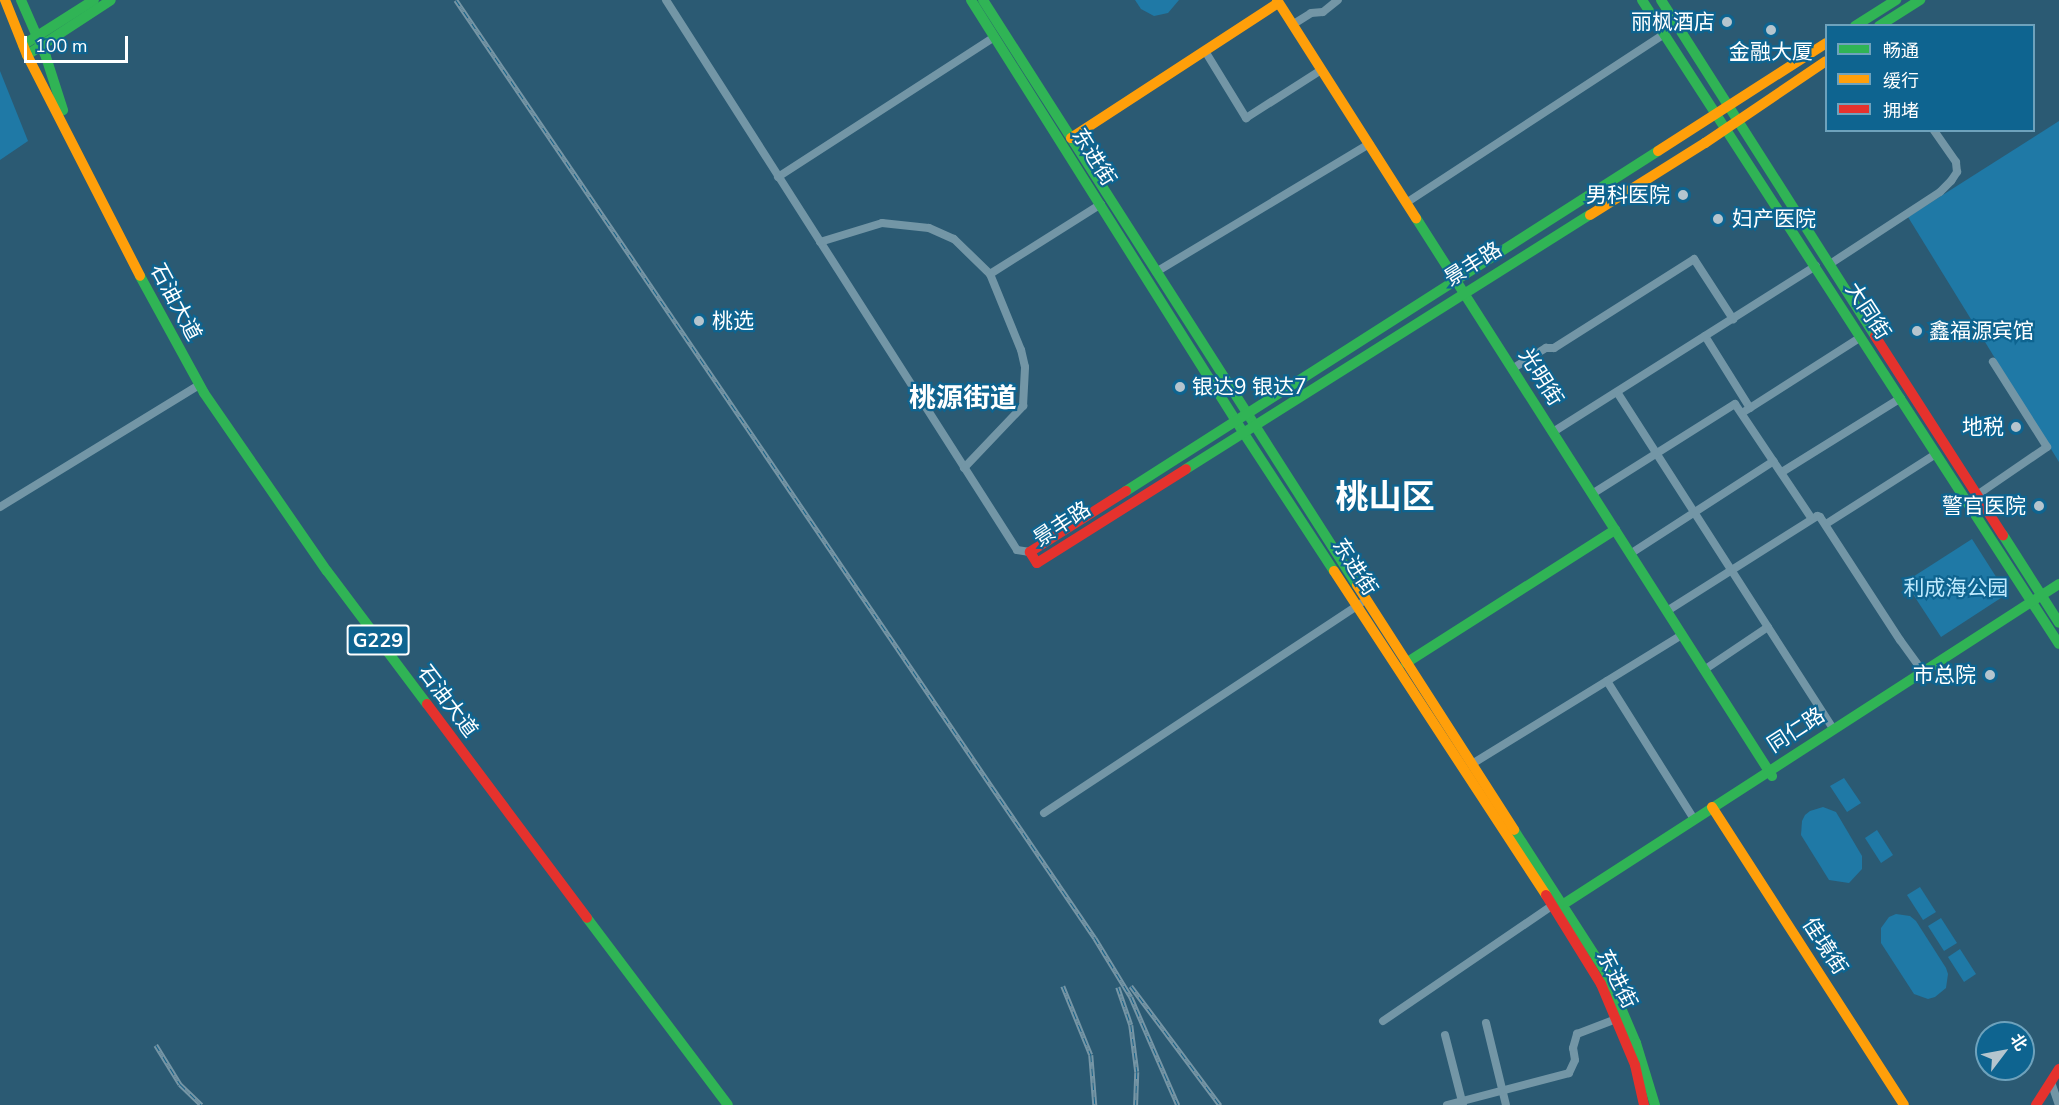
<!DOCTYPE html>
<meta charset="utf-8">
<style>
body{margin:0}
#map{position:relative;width:2059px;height:1105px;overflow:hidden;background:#2b5a73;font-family:"Nunito Sans","Noto Sans SC",sans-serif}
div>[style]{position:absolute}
.green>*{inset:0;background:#1f79a6}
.street>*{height:8px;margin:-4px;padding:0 4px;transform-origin:4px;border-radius:4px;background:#7396a6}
.fast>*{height:10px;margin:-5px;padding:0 5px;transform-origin:5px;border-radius:5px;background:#30b455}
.slow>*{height:10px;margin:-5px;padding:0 5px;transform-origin:5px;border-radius:5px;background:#ff9f0a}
.jam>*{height:10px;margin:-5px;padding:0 5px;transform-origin:5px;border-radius:5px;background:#e5322d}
.rail>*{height:4.5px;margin-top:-2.25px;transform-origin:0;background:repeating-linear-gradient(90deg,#0e6490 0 7px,#7696a6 0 14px);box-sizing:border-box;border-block:2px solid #7696a6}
.dots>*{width:16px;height:16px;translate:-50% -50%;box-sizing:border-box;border:3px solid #0e6490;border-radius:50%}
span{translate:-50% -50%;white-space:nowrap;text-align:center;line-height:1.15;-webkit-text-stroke:4.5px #0e6490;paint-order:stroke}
.shield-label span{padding:2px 4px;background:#0e6490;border:2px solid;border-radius:4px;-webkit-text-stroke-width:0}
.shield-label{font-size:20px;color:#fff;font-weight:700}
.poi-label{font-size:21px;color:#fff}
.right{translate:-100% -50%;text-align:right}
.left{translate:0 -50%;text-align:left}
.street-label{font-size:21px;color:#fff}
.park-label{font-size:21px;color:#bfeafe}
.district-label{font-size:27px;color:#fff;font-weight:700}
.town-label{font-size:33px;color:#fff;font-weight:700}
.legend{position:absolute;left:1825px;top:24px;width:210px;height:108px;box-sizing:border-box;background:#0e6490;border:2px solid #6ea2bc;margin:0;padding:8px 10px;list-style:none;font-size:18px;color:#fff}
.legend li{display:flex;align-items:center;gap:12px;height:30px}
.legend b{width:30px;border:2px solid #6ea2bc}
.north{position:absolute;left:1975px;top:1021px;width:60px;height:60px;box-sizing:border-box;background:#0e6490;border:2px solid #6ea2bc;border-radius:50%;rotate:58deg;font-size:16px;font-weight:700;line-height:24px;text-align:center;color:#fff}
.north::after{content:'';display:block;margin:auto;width:21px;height:27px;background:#b5c5ce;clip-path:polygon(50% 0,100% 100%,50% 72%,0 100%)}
.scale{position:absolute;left:24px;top:36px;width:104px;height:27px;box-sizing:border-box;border:3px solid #fff;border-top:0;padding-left:8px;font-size:18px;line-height:21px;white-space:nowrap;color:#fff;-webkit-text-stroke:4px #0e6490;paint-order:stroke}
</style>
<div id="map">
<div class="green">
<div style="clip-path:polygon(1135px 0,1179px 0,1168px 13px,1154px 16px,1141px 9px)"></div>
<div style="clip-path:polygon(0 71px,28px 141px,0 160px)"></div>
<div style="clip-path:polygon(2059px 121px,2059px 462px,1908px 217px)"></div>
<div style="clip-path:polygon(1972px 539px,2007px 594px,1941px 637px,1905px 582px)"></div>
<div style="clip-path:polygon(1844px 778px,1861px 803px,1847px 812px,1830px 786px)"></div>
<div style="clip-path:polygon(1823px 807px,1836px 812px,1862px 856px,1862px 869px,1849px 883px,1829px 880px,1801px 835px,1802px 821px,1805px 815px,1810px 811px)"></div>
<div style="clip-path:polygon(1877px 830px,1893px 855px,1881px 863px,1865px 838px)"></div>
<div style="clip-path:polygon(1920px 887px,1936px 912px,1923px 920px,1907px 895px)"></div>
<div style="clip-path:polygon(1896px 914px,1910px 916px,1916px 921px,1946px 968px,1948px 974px,1946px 988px,1935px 997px,1928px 999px,1914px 994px,1881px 943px,1881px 928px,1889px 917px)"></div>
<div style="clip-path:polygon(1941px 918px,1957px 943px,1944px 951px,1928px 926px)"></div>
<div style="clip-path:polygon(1960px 949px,1976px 974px,1964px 982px,1948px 957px)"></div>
</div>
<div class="street">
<div style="left:666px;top:0;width:652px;rotate:57.45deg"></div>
<div style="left:1017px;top:550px;width:13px;rotate:9deg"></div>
<div style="left:1292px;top:25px;width:22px;rotate:-32deg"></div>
<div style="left:1311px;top:13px;width:12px;rotate:-5deg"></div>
<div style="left:1323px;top:12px;width:19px;rotate:-39deg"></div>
<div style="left:1205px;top:51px;width:79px;rotate:58.5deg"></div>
<div style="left:1246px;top:118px;width:89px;rotate:-32.6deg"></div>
<div style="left:778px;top:177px;width:257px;rotate:-32.9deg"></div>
<div style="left:1406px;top:203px;width:308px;rotate:-33.2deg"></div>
<div style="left:820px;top:242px;width:65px;rotate:-17deg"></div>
<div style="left:882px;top:223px;width:47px;rotate:6.1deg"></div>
<div style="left:929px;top:228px;width:27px;rotate:24deg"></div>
<div style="left:954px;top:239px;width:50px;rotate:44.2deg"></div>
<div style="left:990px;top:274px;width:131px;rotate:-32.2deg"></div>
<div style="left:1830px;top:264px;width:131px;rotate:-33.2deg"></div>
<div style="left:1940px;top:192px;width:16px;rotate:-45deg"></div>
<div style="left:1951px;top:181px;width:11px;rotate:-56deg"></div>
<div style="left:1957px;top:172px;width:10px;rotate:-96deg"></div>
<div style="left:1956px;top:162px;width:39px;rotate:-125deg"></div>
<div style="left:1156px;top:272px;width:249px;rotate:-31deg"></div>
<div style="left:1705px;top:336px;width:85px;rotate:58deg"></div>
<div style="left:1512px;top:369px;width:40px;rotate:-32deg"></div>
<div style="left:1546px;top:348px;width:8px"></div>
<div style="left:1554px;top:348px;width:166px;rotate:-32.4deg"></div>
<div style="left:1694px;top:259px;width:72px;rotate:57deg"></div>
<div style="left:1617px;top:392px;width:400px;rotate:57.3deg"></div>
<div style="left:1742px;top:413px;width:141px;rotate:-32.6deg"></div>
<div style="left:1553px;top:432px;width:311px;rotate:-32.3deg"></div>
<div style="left:964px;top:468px;width:86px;rotate:-46.4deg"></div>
<div style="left:1023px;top:406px;width:39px;rotate:-87deg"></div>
<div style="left:1025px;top:367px;width:17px;rotate:-103deg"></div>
<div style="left:1021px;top:350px;width:82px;rotate:-112.2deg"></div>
<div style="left:1782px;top:472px;width:140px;rotate:-31.9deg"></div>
<div style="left:1592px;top:494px;width:169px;rotate:-32.2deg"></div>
<div style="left:1735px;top:404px;width:138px;rotate:56.2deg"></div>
<div style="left:1977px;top:495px;width:85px;rotate:-34.4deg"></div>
<div style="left:2047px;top:447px;width:101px;rotate:-122.4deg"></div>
<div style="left:0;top:507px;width:233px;rotate:-31.5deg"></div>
<div style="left:1826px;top:524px;width:130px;rotate:-32.5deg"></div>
<div style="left:1630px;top:554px;width:171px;rotate:-32.9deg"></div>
<div style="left:1667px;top:611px;width:178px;rotate:-32.3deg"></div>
<div style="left:1817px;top:516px;width:3px;rotate:18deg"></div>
<div style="left:1820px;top:517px;width:147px;rotate:57deg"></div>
<div style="left:1900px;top:640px;width:39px;rotate:54deg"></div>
<div style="left:1704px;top:670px;width:77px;rotate:-33.9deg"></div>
<div style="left:1607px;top:681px;width:163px;rotate:57.8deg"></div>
<div style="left:1472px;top:764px;width:246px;rotate:-31.6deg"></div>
<div style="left:1044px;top:813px;width:379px;rotate:-33.5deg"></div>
<div style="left:1383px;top:1021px;width:206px;rotate:-34.3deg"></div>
<div style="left:1486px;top:1023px;width:84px;rotate:76.3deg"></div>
<div style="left:1445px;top:1035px;width:72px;rotate:75.6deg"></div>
<div style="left:2051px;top:1082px;width:24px;rotate:71deg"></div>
<div style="left:1447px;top:1105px;width:126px;rotate:-14.7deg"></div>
<div style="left:1569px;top:1073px;width:14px;rotate:-65deg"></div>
<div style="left:1575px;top:1060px;width:12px;rotate:-99deg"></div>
<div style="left:1573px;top:1048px;width:15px;rotate:-74deg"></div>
<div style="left:1577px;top:1034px;width:42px;rotate:-21deg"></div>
</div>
<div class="fast">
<div style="left:21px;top:0;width:62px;rotate:66.3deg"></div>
<div style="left:46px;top:57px;width:56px;rotate:72.2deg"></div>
<div style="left:971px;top:0;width:510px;rotate:57.8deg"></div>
<div style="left:1243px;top:432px;width:166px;rotate:56.8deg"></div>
<div style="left:983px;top:0;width:694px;rotate:57.41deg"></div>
<div style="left:1642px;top:0;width:767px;rotate:57.08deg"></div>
<div style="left:1661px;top:0;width:398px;rotate:57.5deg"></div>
<div style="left:1855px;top:26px;width:49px;rotate:-32.4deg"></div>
<div style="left:1879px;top:26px;width:49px;rotate:-32.4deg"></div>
<div style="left:23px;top:45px;width:84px;rotate:-32.4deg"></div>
<div style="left:27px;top:55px;width:100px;rotate:-33.2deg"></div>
<div style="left:1416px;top:218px;width:662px;rotate:57.46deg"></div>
<div style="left:140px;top:276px;width:133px;rotate:61.3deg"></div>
<div style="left:204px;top:393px;width:216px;rotate:55.4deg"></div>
<div style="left:327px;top:571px;width:166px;rotate:53.1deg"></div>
<div style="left:1186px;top:469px;width:477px;rotate:-32.2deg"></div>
<div style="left:1126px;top:491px;width:631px;rotate:-32.58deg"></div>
<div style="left:2003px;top:535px;width:104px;rotate:57.5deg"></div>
<div style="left:1406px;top:663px;width:248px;rotate:-32.5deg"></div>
<div style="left:1514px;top:830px;width:170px;rotate:57.2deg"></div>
<div style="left:1606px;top:973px;width:76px;rotate:66.8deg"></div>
<div style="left:1636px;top:1043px;width:65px;rotate:73deg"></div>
<div style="left:1556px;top:909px;width:599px;rotate:-32.87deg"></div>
<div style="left:587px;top:918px;width:234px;rotate:53deg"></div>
</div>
<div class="slow">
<div style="left:5px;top:0;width:59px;rotate:68.2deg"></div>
<div style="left:27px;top:55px;width:248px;rotate:62.9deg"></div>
<div style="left:1277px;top:0;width:259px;rotate:57.5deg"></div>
<div style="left:1071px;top:138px;width:247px;rotate:-33.1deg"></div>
<div style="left:1658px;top:151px;width:200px;rotate:-32.7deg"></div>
<div style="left:1590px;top:215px;width:136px;rotate:-32.1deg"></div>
<div style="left:1705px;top:143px;width:146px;rotate:-34.1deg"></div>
<div style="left:1334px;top:571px;width:387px;rotate:56.8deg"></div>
<div style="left:1357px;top:585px;width:291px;rotate:57.3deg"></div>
<div style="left:1712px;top:807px;width:354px;rotate:57.2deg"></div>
</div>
<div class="jam">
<div style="left:1875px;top:336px;width:237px;rotate:57.3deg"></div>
<div style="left:1126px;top:491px;width:114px;rotate:147.6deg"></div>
<div style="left:1030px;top:552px;width:13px;rotate:58deg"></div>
<div style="left:1037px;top:563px;width:176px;rotate:-32.2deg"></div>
<div style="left:427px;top:704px;width:267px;rotate:53.2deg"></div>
<div style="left:1546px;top:895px;width:105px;rotate:58.3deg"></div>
<div style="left:1601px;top:984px;width:88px;rotate:67.2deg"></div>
<div style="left:1635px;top:1065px;width:41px;rotate:77.3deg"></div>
<div style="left:2036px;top:1105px;width:43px;rotate:-57.4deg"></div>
</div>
<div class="rail">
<div style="left:456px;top:0;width:1135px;rotate:55.74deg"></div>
<div style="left:1095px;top:938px;width:69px;rotate:58.6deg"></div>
<div style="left:1131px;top:997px;width:118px;rotate:66.5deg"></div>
<div style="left:1063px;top:986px;width:74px;rotate:67.9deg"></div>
<div style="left:1091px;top:1055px;width:50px;rotate:85.4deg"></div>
<div style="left:1131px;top:986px;width:149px;rotate:53.2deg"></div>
<div style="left:1118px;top:987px;width:40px;rotate:71.1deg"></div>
<div style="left:1131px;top:1025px;width:47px;rotate:82.7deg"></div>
<div style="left:1137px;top:1072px;width:33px;rotate:92deg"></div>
<div style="left:156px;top:1045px;width:46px;rotate:58.4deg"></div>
<div style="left:180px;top:1084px;width:30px;rotate:44deg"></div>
</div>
<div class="dots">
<div style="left:1727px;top:22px;background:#b5c5ce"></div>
<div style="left:1771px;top:30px;background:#b5c5ce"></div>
<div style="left:1683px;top:195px;background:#b5c5ce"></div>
<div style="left:1718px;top:219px;background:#b5c5ce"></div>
<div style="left:699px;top:321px;background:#b5c5ce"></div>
<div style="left:1917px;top:331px;background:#b5c5ce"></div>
<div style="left:1180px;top:387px;background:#b5c5ce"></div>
<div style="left:2016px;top:427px;background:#b5c5ce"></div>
<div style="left:2039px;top:506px;background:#b5c5ce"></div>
<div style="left:1990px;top:675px;background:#b5c5ce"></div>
</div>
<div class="shield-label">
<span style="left:378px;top:640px">G229</span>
</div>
<div class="poi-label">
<span class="right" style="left:1715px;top:22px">丽枫酒店</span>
<span style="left:1771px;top:52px">金融大厦</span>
<span class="right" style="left:1670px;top:195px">男科医院</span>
<span class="left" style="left:1732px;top:219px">妇产医院</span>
<span class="left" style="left:712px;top:321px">桃选</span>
<span class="left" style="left:1929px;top:331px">鑫福源宾馆</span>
<span class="left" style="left:1192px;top:387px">银达9 银达7</span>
<span class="right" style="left:2004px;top:427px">地税</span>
<span class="right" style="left:2026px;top:506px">警官医院</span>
<span class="right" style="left:1976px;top:675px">市总院</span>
</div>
<div class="street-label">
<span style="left:1094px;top:157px;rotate:58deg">东进街</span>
<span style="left:1473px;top:264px;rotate:-32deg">景丰路</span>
<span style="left:176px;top:302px;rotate:62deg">石油大道</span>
<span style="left:1868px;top:311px;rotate:57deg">大同街</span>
<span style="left:1541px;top:377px;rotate:58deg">光明街</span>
<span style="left:1062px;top:524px;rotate:-33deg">景丰路</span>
<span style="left:1355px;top:567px;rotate:57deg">东进街</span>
<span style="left:448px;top:701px;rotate:53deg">石油大道</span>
<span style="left:1796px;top:730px;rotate:-33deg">同仁路</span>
<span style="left:1825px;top:946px;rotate:57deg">佳境街</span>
<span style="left:1617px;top:979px;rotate:63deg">东进街</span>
</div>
<div class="park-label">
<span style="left:1956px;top:588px">利成海公园</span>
</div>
<div class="district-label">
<span style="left:963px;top:399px">桃源街道</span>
</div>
<div class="town-label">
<span style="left:1385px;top:498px">桃山区</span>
</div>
<ul class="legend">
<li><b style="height:8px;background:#30b455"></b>畅通</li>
<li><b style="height:8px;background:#ff9f0a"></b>缓行</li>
<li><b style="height:8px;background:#e5322d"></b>拥堵</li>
</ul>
<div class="north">北</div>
<div class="scale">100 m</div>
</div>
